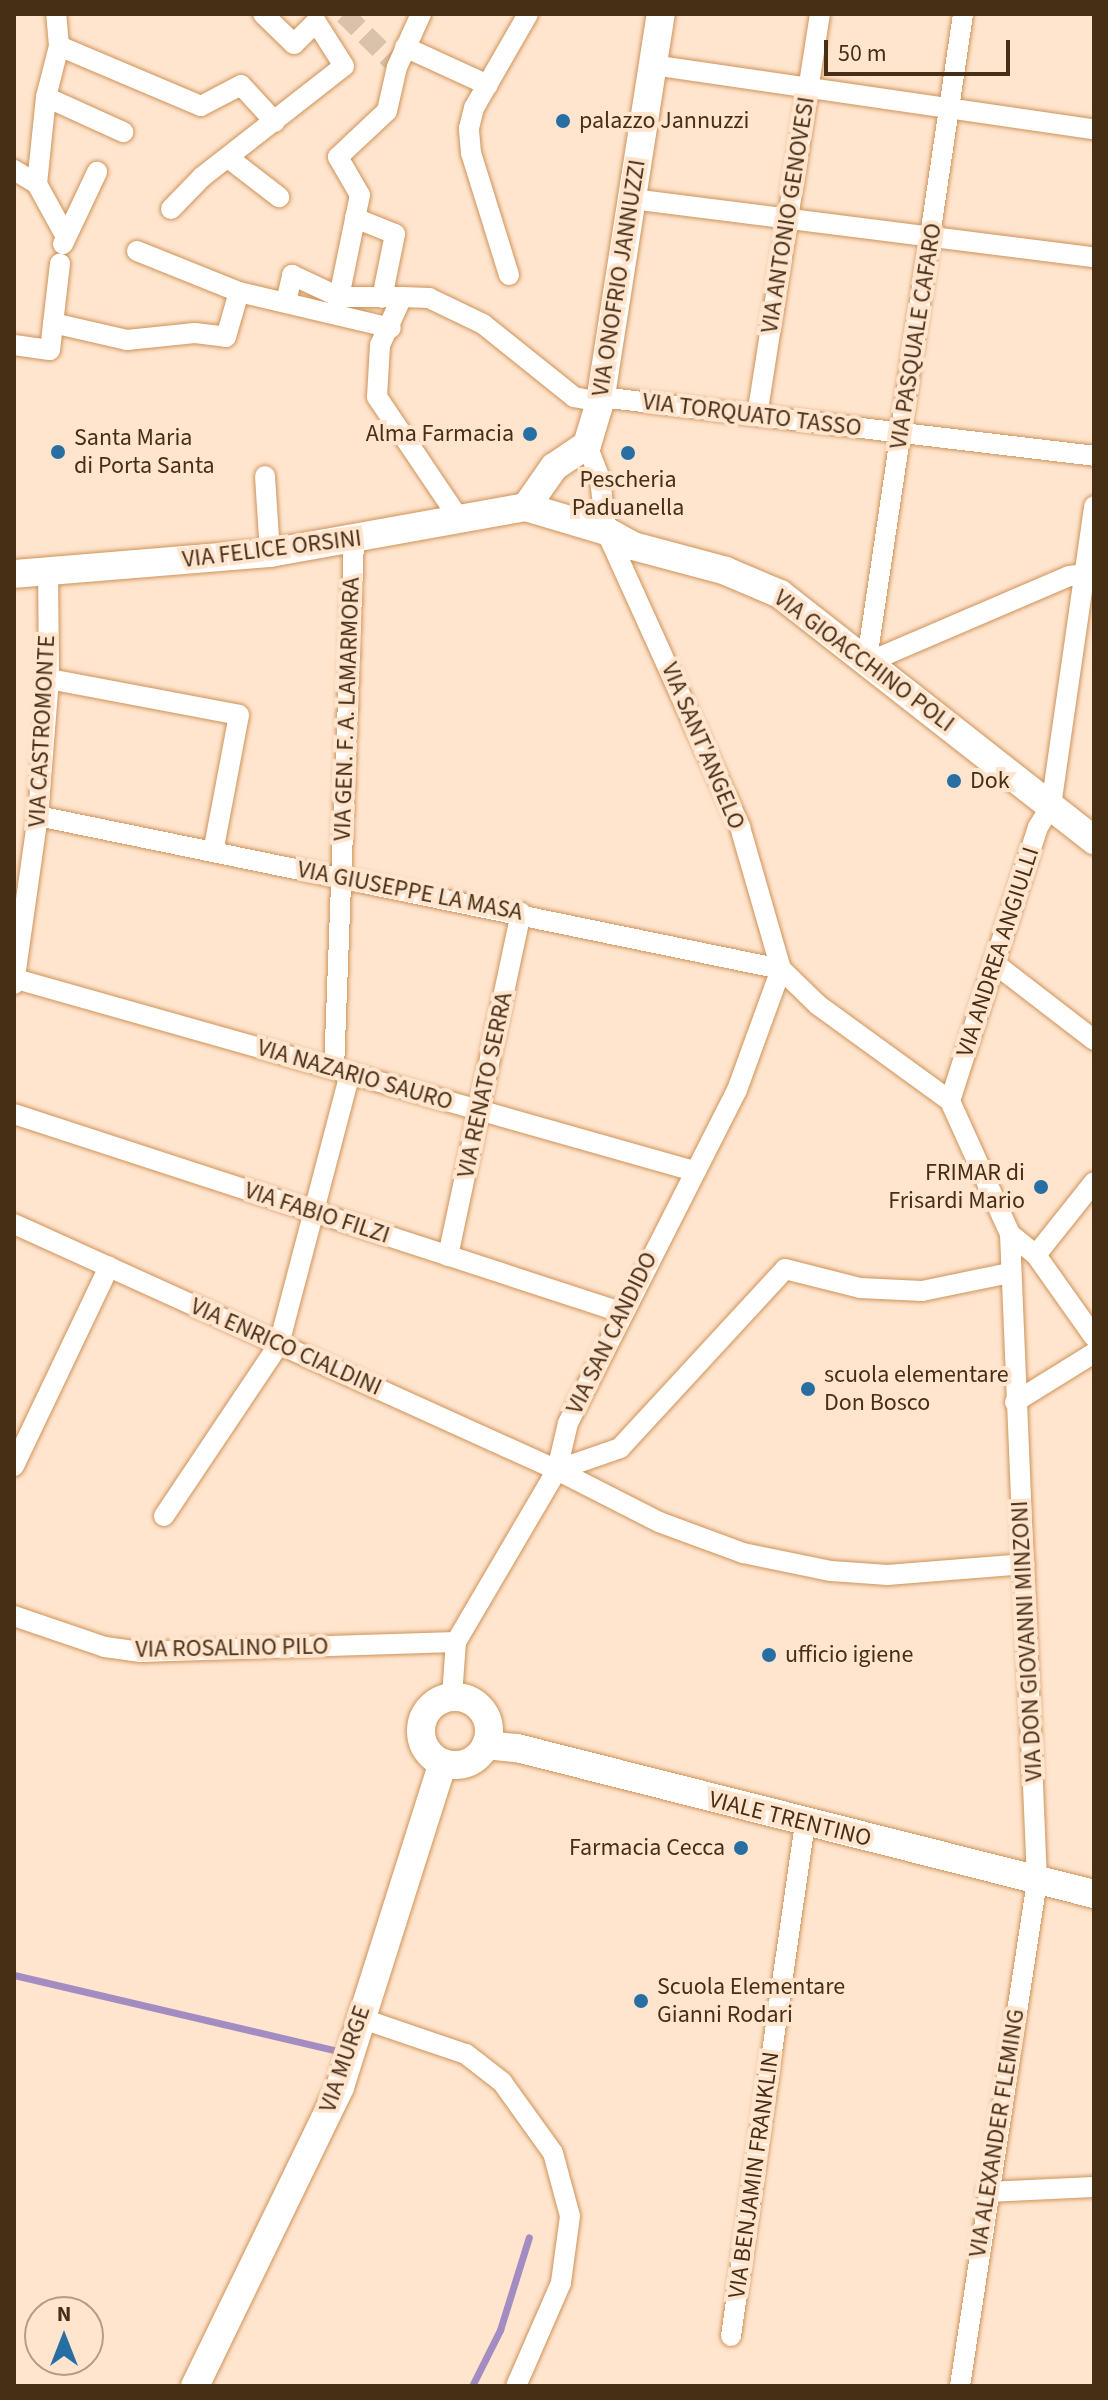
<!DOCTYPE html>
<style>
body{margin:0}
#map{position:relative;width:1108px;height:2400px;overflow:hidden;background:#ffe5ce;font-family:"Source Sans 3",sans-serif}
div>[style]{position:absolute}
.stream>*{height:7px;margin:-3.5px;padding:0 3.5px;transform-origin:3.5px;border-radius:3.5px;background:#a38cc1}
.street-tunnel>*{height:20px;margin-top:-10px;transform-origin:0;background:repeating-linear-gradient(90deg,#dac1a9 0 20px,transparent 0 30px)}
.roads{filter:drop-shadow(0 0 2px #ce9359) drop-shadow(0 0 2px #ce9359)}
.street>*{height:20px;margin:-10px;padding:0 10px;transform-origin:10px;border-radius:10px;background:#fff}
.secondary>*{height:28px;margin:-14px;padding:0 14px;transform-origin:14px;border-radius:14px;background:#fff}
.secondary>.ring{margin:-14px;padding:0;box-sizing:content-box;background:none;border:28px solid #fff;border-radius:50%}
.dots>*{width:22px;height:22px;translate:-50% -50%;box-sizing:border-box;border:4px solid #ffe5ce;border-radius:50%}
span{translate:-50% -50%;white-space:nowrap;text-align:center;line-height:1.15;-webkit-text-stroke:8px #ffe5ce;paint-order:stroke}
.poi-label{font-size:24px;color:#472f16}
.left{translate:0 -50%;text-align:left}
.right{translate:-100% -50%;text-align:right}
.street-label{font-size:24px;color:#472f16}
.frame{position:absolute;inset:0;border:16px solid #472f16;pointer-events:none}
.north{position:absolute;left:24px;top:2296px;width:80px;height:80px;box-sizing:border-box;background:#ffe5ce;border:2px solid #b59c84;border-radius:50%;rotate:0deg;font-size:22px;font-weight:700;line-height:32px;text-align:center;color:#472f16}
.north::after{content:'';display:block;margin:auto;width:28px;height:36px;background:#276fa3;clip-path:polygon(50% 0,100% 100%,50% 72%,0 100%)}
.scale{position:absolute;left:824px;top:40px;width:186px;height:36px;box-sizing:border-box;border:4px solid #472f16;border-top:0;padding-left:10px;font-size:24px;line-height:28px;white-space:nowrap;color:#472f16;-webkit-text-stroke:6px #ffe5ce;paint-order:stroke}
</style>
<div id="map">
<div class="stream">
<div style="left:14px;top:1975px;width:330px;rotate:13.2deg"></div>
<div style="left:472px;top:2386px;width:63px;rotate:-63.4deg"></div>
<div style="left:500px;top:2330px;width:97px;rotate:-72.7deg"></div>
</div>
<div class="street-tunnel">
<div style="left:344px;top:14px;width:67px;rotate:44.4deg"></div>
</div>
<div class="roads">
<div class="street">
<div style="left:59px;top:46px;width:154px;rotate:22.9deg"></div>
<div style="left:201px;top:106px;width:45px;rotate:-27.7deg"></div>
<div style="left:241px;top:85px;width:50px;rotate:47.4deg"></div>
<div style="left:405px;top:47px;width:91px;rotate:24.6deg"></div>
<div style="left:653px;top:65px;width:446px;rotate:8.3deg"></div>
<div style="left:46px;top:97px;width:85px;rotate:24.4deg"></div>
<div style="left:231px;top:160px;width:61px;rotate:37.6deg"></div>
<div style="left:14px;top:170px;width:27px;rotate:31deg"></div>
<div style="left:37px;top:184px;width:58px;rotate:61.2deg"></div>
<div style="left:37px;top:184px;width:87px;rotate:-84.1deg"></div>
<div style="left:46px;top:97px;width:53px;rotate:-75.7deg"></div>
<div style="left:59px;top:46px;width:32px;rotate:-95deg"></div>
<div style="left:632px;top:199px;width:466px;rotate:7.2deg"></div>
<div style="left:171px;top:209px;width:45px;rotate:-45.9deg"></div>
<div style="left:202px;top:177px;width:180px;rotate:-38deg"></div>
<div style="left:344px;top:66px;width:52px;rotate:-122.5deg"></div>
<div style="left:316px;top:22px;width:31px;rotate:135deg"></div>
<div style="left:294px;top:44px;width:43px;rotate:-135.9deg"></div>
<div style="left:355px;top:218px;width:43px;rotate:21.8deg"></div>
<div style="left:395px;top:234px;width:65px;rotate:101.5deg"></div>
<div style="left:63px;top:244px;width:80px;rotate:-64.7deg"></div>
<div style="left:137px;top:251px;width:110px;rotate:21.9deg"></div>
<div style="left:239px;top:292px;width:156px;rotate:13.3deg"></div>
<div style="left:509px;top:275px;width:128px;rotate:-107.3deg"></div>
<div style="left:471px;top:153px;width:25px;rotate:-95deg"></div>
<div style="left:469px;top:128px;width:21px;rotate:-76deg"></div>
<div style="left:474px;top:108px;width:108px;rotate:-60.1deg"></div>
<div style="left:339px;top:297px;width:104px;rotate:-78.4deg"></div>
<div style="left:360px;top:195px;width:44px;rotate:-120.1deg"></div>
<div style="left:338px;top:157px;width:67px;rotate:-43.2deg"></div>
<div style="left:387px;top:111px;width:45px;rotate:-77.2deg"></div>
<div style="left:397px;top:67px;width:58px;rotate:-65.6deg"></div>
<div style="left:402px;top:297px;width:27px;rotate:2deg"></div>
<div style="left:429px;top:298px;width:60px;rotate:25.7deg"></div>
<div style="left:483px;top:324px;width:117px;rotate:38.7deg"></div>
<div style="left:574px;top:397px;width:26px;rotate:11deg"></div>
<div style="left:286px;top:302px;width:28px;rotate:-77deg"></div>
<div style="left:292px;top:275px;width:52px;rotate:25.1deg"></div>
<div style="left:339px;top:297px;width:63px"></div>
<div style="left:402px;top:297px;width:53px;rotate:114.6deg"></div>
<div style="left:380px;top:345px;width:52px;rotate:93.3deg"></div>
<div style="left:377px;top:397px;width:145px;rotate:56deg"></div>
<div style="left:53px;top:323px;width:76px;rotate:12.9deg"></div>
<div style="left:127px;top:340px;width:68px;rotate:-5.9deg"></div>
<div style="left:195px;top:333px;width:31px;rotate:7deg"></div>
<div style="left:226px;top:337px;width:47px;rotate:-73.9deg"></div>
<div style="left:14px;top:345px;width:36px;rotate:8deg"></div>
<div style="left:50px;top:350px;width:87px;rotate:-83.4deg"></div>
<div style="left:601px;top:397px;width:497px;rotate:6.8deg"></div>
<div style="left:757px;top:416px;width:407px;rotate:-81.1deg"></div>
<div style="left:587px;top:445px;width:36px;rotate:69deg"></div>
<div style="left:600px;top:479px;width:52px;rotate:83.4deg"></div>
<div style="left:606px;top:531px;width:325px;rotate:65.6deg"></div>
<div style="left:740px;top:827px;width:148px;rotate:73.9deg"></div>
<div style="left:781px;top:969px;width:52px;rotate:44.2deg"></div>
<div style="left:818px;top:1005px;width:163px;rotate:36deg"></div>
<div style="left:950px;top:1101px;width:146px;rotate:65.7deg"></div>
<div style="left:1010px;top:1234px;width:648px;rotate:87.61deg"></div>
<div style="left:1037px;top:1881px;width:511px;rotate:98.67deg"></div>
<div style="left:265px;top:476px;width:77px;rotate:86.3deg"></div>
<div style="left:867px;top:659px;width:652px;rotate:-81.53deg"></div>
<div style="left:871px;top:661px;width:215px;rotate:-23.2deg"></div>
<div style="left:1069px;top:576px;width:25px;rotate:-7deg"></div>
<div style="left:49px;top:679px;width:193px;rotate:10.7deg"></div>
<div style="left:239px;top:715px;width:139px;rotate:100.7deg"></div>
<div style="left:38px;top:816px;width:759px;rotate:11.64deg"></div>
<div style="left:994px;top:963px;width:126px;rotate:37.6deg"></div>
<div style="left:16px;top:979px;width:705px;rotate:15.81deg"></div>
<div style="left:14px;top:984px;width:170px;rotate:-81.9deg"></div>
<div style="left:38px;top:816px;width:137px;rotate:-85.4deg"></div>
<div style="left:49px;top:679px;width:108px;rotate:-90.5deg"></div>
<div style="left:334px;top:1069px;width:528px;rotate:-87.83deg"></div>
<div style="left:950px;top:1101px;width:288px;rotate:-72.2deg"></div>
<div style="left:1038px;top:827px;width:25px;rotate:-58deg"></div>
<div style="left:1051px;top:806px;width:303px;rotate:-81.8deg"></div>
<div style="left:14px;top:1114px;width:638px;rotate:18.07deg"></div>
<div style="left:14px;top:1224px;width:596px;rotate:24.37deg"></div>
<div style="left:557px;top:1470px;width:114px;rotate:27deg"></div>
<div style="left:659px;top:1522px;width:90px;rotate:20.3deg"></div>
<div style="left:743px;top:1553px;width:90px;rotate:11.6deg"></div>
<div style="left:831px;top:1571px;width:57px;rotate:4deg"></div>
<div style="left:888px;top:1575px;width:137px;rotate:-4.6deg"></div>
<div style="left:1010px;top:1234px;width:33px;rotate:39deg"></div>
<div style="left:1036px;top:1255px;width:100px;rotate:54.7deg"></div>
<div style="left:1036px;top:1255px;width:93px;rotate:-51.5deg"></div>
<div style="left:448px;top:1256px;width:351px;rotate:-78deg"></div>
<div style="left:1015px;top:1402px;width:93px;rotate:-31.8deg"></div>
<div style="left:14px;top:1466px;width:221px;rotate:-64.5deg"></div>
<div style="left:557px;top:1470px;width:67px;rotate:-19.2deg"></div>
<div style="left:620px;top:1448px;width:243px;rotate:-47.3deg"></div>
<div style="left:785px;top:1269px;width:77px;rotate:14.2deg"></div>
<div style="left:860px;top:1288px;width:62px;rotate:2.8deg"></div>
<div style="left:922px;top:1291px;width:90px;rotate:-11.6deg"></div>
<div style="left:164px;top:1516px;width:207px;rotate:-56.2deg"></div>
<div style="left:279px;top:1344px;width:280px;rotate:-75.3deg"></div>
<div style="left:14px;top:1616px;width:96px;rotate:18.8deg"></div>
<div style="left:105px;top:1647px;width:36px;rotate:8deg"></div>
<div style="left:141px;top:1652px;width:315px;rotate:-1.8deg"></div>
<div style="left:452px;top:1696px;width:54px;rotate:-85.8deg"></div>
<div style="left:456px;top:1642px;width:199px;rotate:-59.6deg"></div>
<div style="left:557px;top:1470px;width:48px;rotate:-76.8deg"></div>
<div style="left:568px;top:1423px;width:373px;rotate:-63.1deg"></div>
<div style="left:737px;top:1090px;width:129px;rotate:-70deg"></div>
<div style="left:360px;top:2018px;width:112px;rotate:18.8deg"></div>
<div style="left:466px;top:2054px;width:46px;rotate:37.9deg"></div>
<div style="left:502px;top:2082px;width:87px;rotate:54.3deg"></div>
<div style="left:553px;top:2153px;width:65px;rotate:74.9deg"></div>
<div style="left:570px;top:2216px;width:68px;rotate:97.7deg"></div>
<div style="left:561px;top:2283px;width:112px;rotate:113.6deg"></div>
<div style="left:987px;top:2192px;width:107px;rotate:-2.7deg"></div>
<div style="left:731px;top:2336px;width:518px;rotate:-81.79deg"></div>
</div>
<div class="secondary">
<div style="left:526px;top:507px;width:49px;rotate:-55deg"></div>
<div style="left:554px;top:467px;width:40px;rotate:-34deg"></div>
<div style="left:587px;top:445px;width:45px;rotate:-73.2deg"></div>
<div style="left:600px;top:402px;width:393px;rotate:-81.1deg"></div>
<div style="left:14px;top:574px;width:257px;rotate:-4.7deg"></div>
<div style="left:270px;top:553px;width:260px;rotate:-10.2deg"></div>
<div style="left:526px;top:507px;width:84px;rotate:16.7deg"></div>
<div style="left:606px;top:531px;width:31px;rotate:29deg"></div>
<div style="left:633px;top:546px;width:96px;rotate:15deg"></div>
<div style="left:726px;top:571px;width:59px;rotate:23.1deg"></div>
<div style="left:780px;top:594px;width:399px;rotate:38.1deg"></div>
<div class="ring" style="left:421px;top:1697px;width:40px;height:40px"></div>
<div style="left:486px;top:1745px;width:31px;rotate:6deg"></div>
<div style="left:517px;top:1748px;width:595px;rotate:14.2deg"></div>
<div style="left:195px;top:2386px;width:332px;rotate:-64.1deg"></div>
<div style="left:340px;top:2087px;width:340px;rotate:-72.4deg"></div>
</div>
</div>
<div class="dots">
<div style="left:563px;top:121px;background:#276fa3"></div>
<div style="left:530px;top:434px;background:#276fa3"></div>
<div style="left:58px;top:452px;background:#276fa3"></div>
<div style="left:628px;top:453px;background:#276fa3"></div>
<div style="left:954px;top:781px;background:#276fa3"></div>
<div style="left:1041px;top:1187px;background:#276fa3"></div>
<div style="left:808px;top:1389px;background:#276fa3"></div>
<div style="left:769px;top:1655px;background:#276fa3"></div>
<div style="left:741px;top:1848px;background:#276fa3"></div>
<div style="left:641px;top:2001px;background:#276fa3"></div>
</div>
<div class="poi-label">
<span class="left" style="left:579px;top:121px">palazzo Jannuzzi</span>
<span class="right" style="left:514px;top:434px">Alma Farmacia</span>
<span class="left" style="left:74px;top:452px">Santa Maria<br>di Porta Santa</span>
<span style="left:628px;top:494px">Pescheria<br>Paduanella</span>
<span class="left" style="left:970px;top:781px">Dok</span>
<span class="right" style="left:1025px;top:1187px">FRIMAR di<br>Frisardi Mario</span>
<span class="left" style="left:824px;top:1389px">scuola elementare<br>Don Bosco</span>
<span class="left" style="left:785px;top:1655px">ufficio igiene</span>
<span class="right" style="left:725px;top:1848px">Farmacia Cecca</span>
<span class="left" style="left:657px;top:2001px">Scuola Elementare<br>Gianni Rodari</span>
</div>
<div class="street-label">
<span style="left:788px;top:215px;rotate:-81deg">VIA ANTONIO GENOVESI</span>
<span style="left:619px;top:278px;rotate:-81deg">VIA ONOFRIO JANNUZZI</span>
<span style="left:916px;top:336px;rotate:-81deg">VIA PASQUALE CAFARO</span>
<span style="left:752px;top:415px;rotate:7deg">VIA TORQUATO TASSO</span>
<span style="left:272px;top:549px;rotate:-7deg">VIA FELICE ORSINI</span>
<span style="left:864px;top:661px;rotate:37deg">VIA GIOACCHINO POLI</span>
<span style="left:347px;top:709px;rotate:-88deg">VIA GEN. F. A. LAMARMORA</span>
<span style="left:42px;top:731px;rotate:-87deg">VIA CASTROMONTE</span>
<span style="left:703px;top:746px;rotate:67deg">VIA SANT'ANGELO</span>
<span style="left:410px;top:891px;rotate:11deg">VIA GIUSEPPE LA MASA</span>
<span style="left:998px;top:952px;rotate:-72deg">VIA ANDREA ANGIULLI</span>
<span style="left:355px;top:1075px;rotate:16deg">VIA NAZARIO SAURO</span>
<span style="left:485px;top:1085px;rotate:-78deg">VIA RENATO SERRA</span>
<span style="left:317px;top:1213px;rotate:18deg">VIA FABIO FILZI</span>
<span style="left:612px;top:1333px;rotate:-64deg">VIA SAN CANDIDO</span>
<span style="left:286px;top:1347px;rotate:24deg">VIA ENRICO CIALDINI</span>
<span style="left:1027px;top:1641px;rotate:-93deg">VIA DON GIOVANNI MINZONI</span>
<span style="left:232px;top:1648px;rotate:-1deg">VIA ROSALINO PILO</span>
<span style="left:790px;top:1819px;rotate:14deg">VIALE TRENTINO</span>
<span style="left:345px;top:2059px;rotate:-71deg">VIA MURGE</span>
<span style="left:997px;top:2133px;rotate:-81deg">VIA ALEXANDER FLEMING</span>
<span style="left:754px;top:2175px;rotate:-82deg">VIA BENJAMIN FRANKLIN</span>
</div>
<div class="frame"></div>
<div class="north">N</div>
<div class="scale">50 m</div>
</div>
